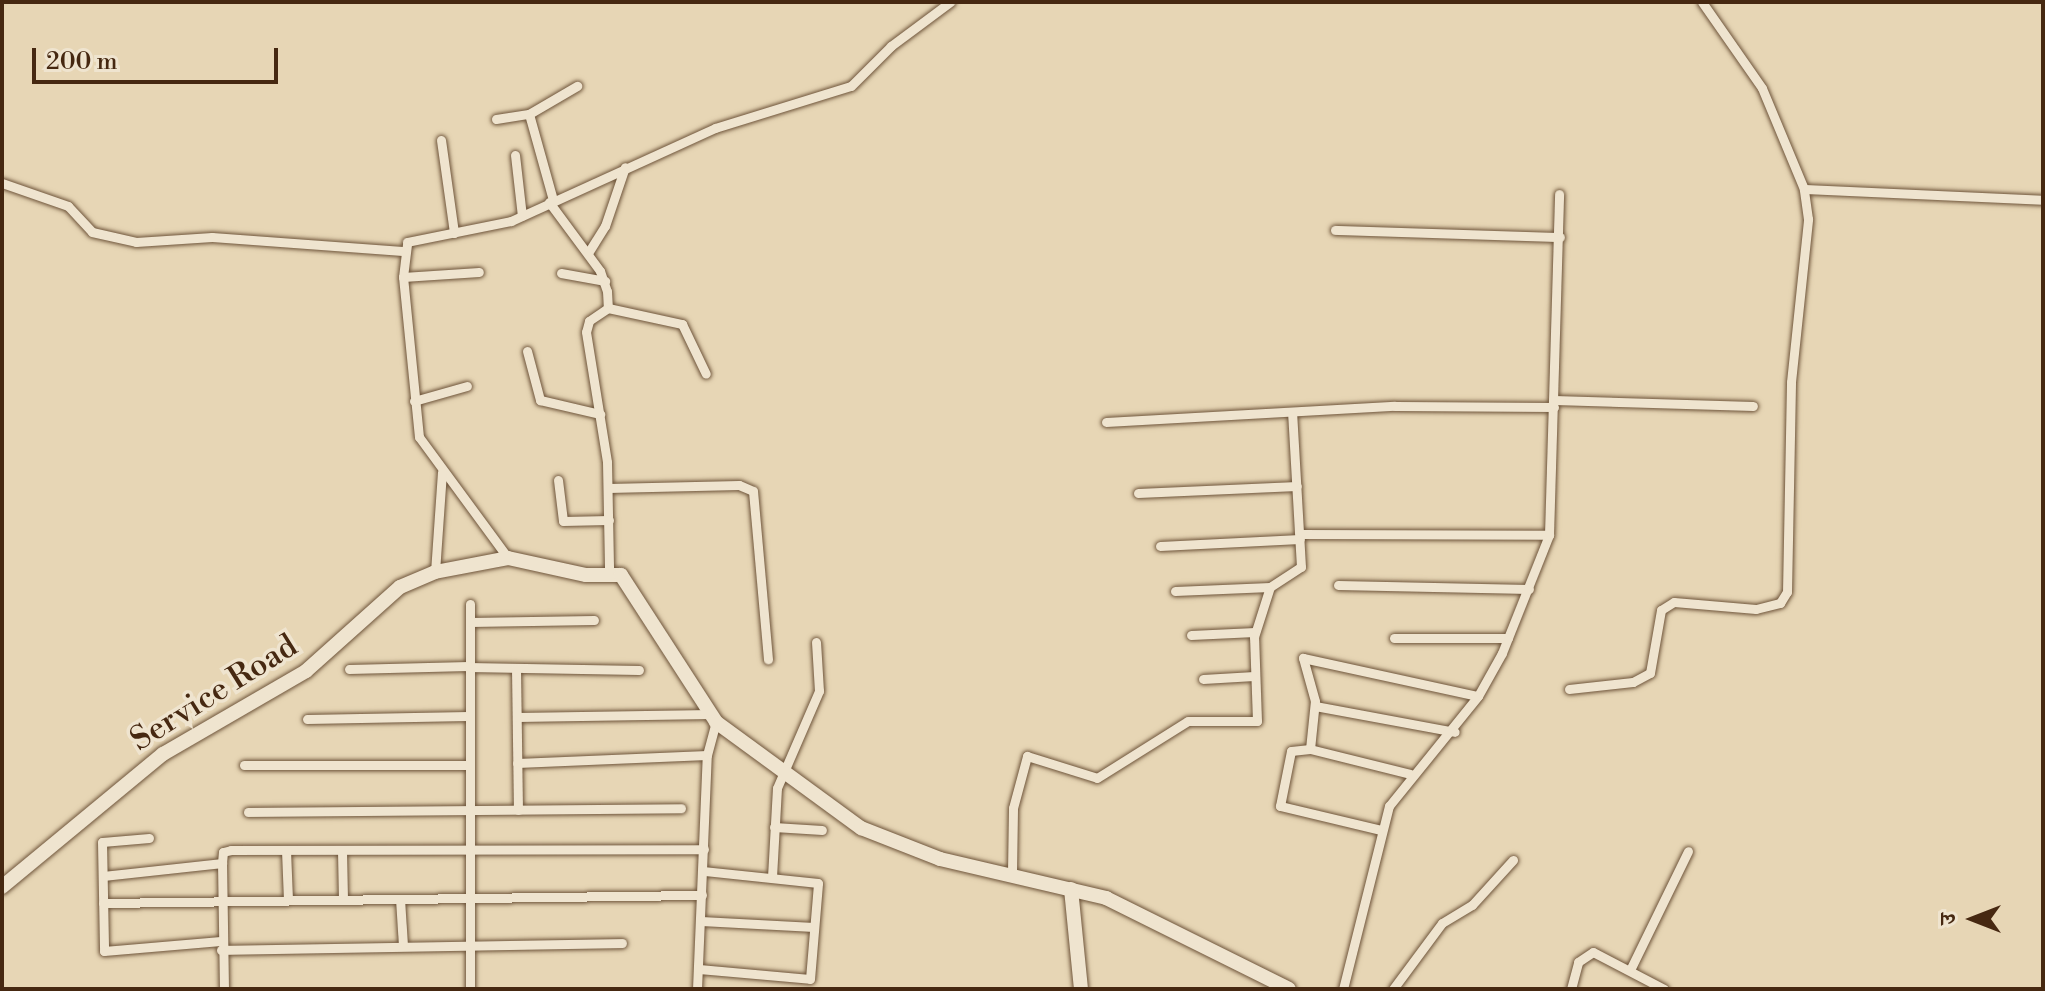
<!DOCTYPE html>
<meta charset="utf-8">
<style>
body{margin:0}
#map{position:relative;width:2045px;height:991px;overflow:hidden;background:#e7d6b5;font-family:"Libre Bodoni","Noto Serif Devanagari",serif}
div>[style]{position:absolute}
.roads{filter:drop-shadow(0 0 2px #6e543a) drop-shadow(0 0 2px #6e543a)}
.street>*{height:9px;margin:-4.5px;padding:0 4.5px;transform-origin:4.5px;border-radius:4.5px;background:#efe4cf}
.secondary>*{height:14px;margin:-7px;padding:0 7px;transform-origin:7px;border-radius:7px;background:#efe4cf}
span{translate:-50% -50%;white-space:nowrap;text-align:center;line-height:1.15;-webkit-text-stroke:7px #efe4cf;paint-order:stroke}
.street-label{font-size:32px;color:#462811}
.frame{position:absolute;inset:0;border:4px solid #462811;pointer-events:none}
.north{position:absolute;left:1933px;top:879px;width:80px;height:80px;-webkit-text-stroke:6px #efe4cf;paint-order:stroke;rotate:270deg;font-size:22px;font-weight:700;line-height:32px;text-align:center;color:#462811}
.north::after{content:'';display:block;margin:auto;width:28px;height:36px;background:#462811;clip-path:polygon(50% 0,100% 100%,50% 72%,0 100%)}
.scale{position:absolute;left:32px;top:48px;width:246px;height:36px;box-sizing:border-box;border:4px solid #462811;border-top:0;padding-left:10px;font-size:24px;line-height:28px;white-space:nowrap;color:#462811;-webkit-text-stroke:6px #efe4cf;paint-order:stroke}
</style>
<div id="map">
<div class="roads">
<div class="street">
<div style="left:529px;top:114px;width:89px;rotate:74.4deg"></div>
<div style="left:496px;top:119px;width:33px;rotate:-9deg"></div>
<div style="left:529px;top:114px;width:56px;rotate:-30.3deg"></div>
<div style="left:441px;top:140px;width:94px;rotate:82deg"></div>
<div style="left:515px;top:155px;width:61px;rotate:83.5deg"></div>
<div style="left:2px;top:183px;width:70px;rotate:19.2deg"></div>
<div style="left:68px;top:206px;width:35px;rotate:47deg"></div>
<div style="left:92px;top:232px;width:45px;rotate:12.8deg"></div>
<div style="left:136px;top:242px;width:76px;rotate:-3.8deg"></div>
<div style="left:212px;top:237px;width:191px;rotate:4.2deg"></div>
<div style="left:1804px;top:189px;width:239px;rotate:2.6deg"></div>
<div style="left:549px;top:202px;width:86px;rotate:53.5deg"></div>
<div style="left:600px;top:271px;width:21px;rotate:71deg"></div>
<div style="left:607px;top:291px;width:17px;rotate:87deg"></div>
<div style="left:608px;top:308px;width:23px;rotate:146deg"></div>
<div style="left:589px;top:321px;width:11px;rotate:105deg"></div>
<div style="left:586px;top:332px;width:132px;rotate:80.8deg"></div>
<div style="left:607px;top:462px;width:109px;rotate:88.9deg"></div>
<div style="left:1335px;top:230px;width:225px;rotate:1.8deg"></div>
<div style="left:588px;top:253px;width:32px;rotate:-58deg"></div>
<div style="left:605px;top:226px;width:62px;rotate:-71.3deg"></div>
<div style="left:561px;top:273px;width:45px;rotate:10.3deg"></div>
<div style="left:403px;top:277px;width:76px;rotate:-3.8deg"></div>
<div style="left:608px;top:308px;width:76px;rotate:12.2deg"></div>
<div style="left:682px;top:324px;width:55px;rotate:64.4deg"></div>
<div style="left:527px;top:351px;width:51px;rotate:75.1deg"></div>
<div style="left:540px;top:400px;width:62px;rotate:13.1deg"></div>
<div style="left:1554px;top:400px;width:199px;rotate:1.7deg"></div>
<div style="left:414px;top:401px;width:55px;rotate:-15.8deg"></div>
<div style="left:1106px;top:422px;width:289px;rotate:-3.2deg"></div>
<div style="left:1395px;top:406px;width:159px;rotate:0.4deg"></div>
<div style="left:558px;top:480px;width:41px;rotate:83deg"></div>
<div style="left:563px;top:521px;width:46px;rotate:-1.2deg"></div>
<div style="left:608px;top:488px;width:131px;rotate:-1.3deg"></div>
<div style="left:739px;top:485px;width:15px;rotate:23deg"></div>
<div style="left:753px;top:491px;width:169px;rotate:84.9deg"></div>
<div style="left:1138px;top:493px;width:159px;rotate:-2.5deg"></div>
<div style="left:1300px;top:534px;width:249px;rotate:0.2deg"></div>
<div style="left:1160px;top:546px;width:140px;rotate:-2.9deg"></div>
<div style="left:508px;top:558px;width:150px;rotate:-126.3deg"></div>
<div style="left:419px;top:437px;width:161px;rotate:-95.7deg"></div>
<div style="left:403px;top:277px;width:35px;rotate:-83deg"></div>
<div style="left:407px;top:242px;width:106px;rotate:-11.4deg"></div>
<div style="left:511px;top:221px;width:224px;rotate:-24.5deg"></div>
<div style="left:715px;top:128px;width:142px;rotate:-17.2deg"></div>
<div style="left:851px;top:86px;width:57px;rotate:-45deg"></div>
<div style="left:891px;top:46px;width:74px;rotate:-36.7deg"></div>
<div style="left:435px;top:572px;width:100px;rotate:-86deg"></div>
<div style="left:1338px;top:585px;width:191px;rotate:1.2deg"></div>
<div style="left:1175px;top:591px;width:95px;rotate:-2.4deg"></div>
<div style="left:470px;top:604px;width:385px;rotate:90deg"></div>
<div style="left:470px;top:622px;width:124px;rotate:-0.9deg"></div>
<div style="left:1191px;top:635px;width:64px;rotate:-2.7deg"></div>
<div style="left:1394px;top:638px;width:114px"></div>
<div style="left:468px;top:667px;width:171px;rotate:1deg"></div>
<div style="left:516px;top:668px;width:142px;rotate:89.2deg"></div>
<div style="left:349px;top:669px;width:119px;rotate:-1.4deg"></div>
<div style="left:1203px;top:679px;width:51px;rotate:-3.4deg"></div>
<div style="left:1569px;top:689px;width:64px;rotate:-6.2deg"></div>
<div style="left:1633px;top:682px;width:19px;rotate:-28deg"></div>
<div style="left:1650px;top:673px;width:64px;rotate:-80.1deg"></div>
<div style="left:1661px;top:610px;width:15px;rotate:-32deg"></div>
<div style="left:1674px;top:602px;width:82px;rotate:4.9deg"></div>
<div style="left:1756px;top:609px;width:25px;rotate:-14deg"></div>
<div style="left:1780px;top:603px;width:13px;rotate:-58deg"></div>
<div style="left:1787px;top:592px;width:210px;rotate:-88.9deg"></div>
<div style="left:1791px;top:382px;width:164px;rotate:-84deg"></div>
<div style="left:1808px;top:219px;width:30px;rotate:-98deg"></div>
<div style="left:1804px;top:189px;width:109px;rotate:-112.6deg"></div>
<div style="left:1762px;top:88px;width:105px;rotate:-124.9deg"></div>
<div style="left:1315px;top:706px;width:142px;rotate:10.5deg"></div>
<div style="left:517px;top:717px;width:194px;rotate:-0.9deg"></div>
<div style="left:307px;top:719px;width:161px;rotate:-1.1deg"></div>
<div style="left:1310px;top:749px;width:48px;rotate:-84.1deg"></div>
<div style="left:1315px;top:701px;width:45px;rotate:-105.6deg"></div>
<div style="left:1303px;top:658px;width:179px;rotate:12.3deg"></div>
<div style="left:517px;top:763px;width:190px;rotate:-2.4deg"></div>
<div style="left:244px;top:765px;width:225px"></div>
<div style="left:248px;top:812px;width:433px;rotate:-0.5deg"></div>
<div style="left:774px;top:827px;width:48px;rotate:3.6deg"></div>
<div style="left:1381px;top:830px;width:104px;rotate:-166.6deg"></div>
<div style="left:1280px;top:806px;width:56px;rotate:-78.7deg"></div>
<div style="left:1291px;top:751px;width:19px;rotate:-6deg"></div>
<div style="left:1310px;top:749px;width:103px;rotate:14deg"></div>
<div style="left:149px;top:838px;width:47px;rotate:175.1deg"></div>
<div style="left:102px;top:842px;width:109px;rotate:88.9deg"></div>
<div style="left:104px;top:951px;width:117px;rotate:-4.9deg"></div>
<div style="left:286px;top:850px;width:50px;rotate:87.7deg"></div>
<div style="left:342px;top:851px;width:48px;rotate:88.8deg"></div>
<div style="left:1012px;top:873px;width:65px;rotate:-89.1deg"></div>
<div style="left:1013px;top:808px;width:54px;rotate:-74.9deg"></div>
<div style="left:1027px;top:756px;width:73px;rotate:17.4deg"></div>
<div style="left:1097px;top:778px;width:107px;rotate:-32.1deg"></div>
<div style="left:1188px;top:721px;width:69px"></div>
<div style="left:1257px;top:721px;width:84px;rotate:-92deg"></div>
<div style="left:1254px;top:637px;width:52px;rotate:-72.3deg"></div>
<div style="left:1270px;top:587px;width:37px;rotate:-33deg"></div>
<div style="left:1301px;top:567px;width:154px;rotate:-93.3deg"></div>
<div style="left:103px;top:876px;width:120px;rotate:-6.2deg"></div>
<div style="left:772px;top:877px;width:89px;rotate:-86.8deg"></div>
<div style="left:777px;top:788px;width:106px;rotate:-66.6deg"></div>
<div style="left:819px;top:691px;width:49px;rotate:-93.5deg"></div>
<div style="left:400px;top:899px;width:47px;rotate:86.3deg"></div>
<div style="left:103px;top:903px;width:599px;rotate:-0.77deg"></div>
<div style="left:701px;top:921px;width:113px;rotate:3deg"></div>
<div style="left:221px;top:950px;width:401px;rotate:-1deg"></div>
<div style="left:1631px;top:968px;width:130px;rotate:-64deg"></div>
<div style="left:699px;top:969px;width:111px;rotate:5.1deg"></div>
<div style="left:810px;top:979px;width:96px;rotate:-85.2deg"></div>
<div style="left:818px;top:883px;width:116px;rotate:-174deg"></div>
<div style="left:224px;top:989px;width:126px;rotate:-90.9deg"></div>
<div style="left:222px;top:863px;width:11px;rotate:-85deg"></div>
<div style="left:223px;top:852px;width:8px;rotate:-14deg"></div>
<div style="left:231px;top:850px;width:473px;rotate:-0.1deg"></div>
<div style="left:697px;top:989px;width:234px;rotate:-87.6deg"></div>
<div style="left:707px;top:755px;width:34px;rotate:-75deg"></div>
<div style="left:1343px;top:989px;width:189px;rotate:-75.9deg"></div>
<div style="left:1389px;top:806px;width:141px;rotate:-51deg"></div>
<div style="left:1478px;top:696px;width:49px;rotate:-60.8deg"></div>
<div style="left:1502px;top:653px;width:127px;rotate:-68.3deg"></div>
<div style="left:1549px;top:535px;width:341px;rotate:-88.3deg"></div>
<div style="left:1393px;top:989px;width:82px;rotate:-53.4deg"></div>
<div style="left:1442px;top:923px;width:35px;rotate:-31deg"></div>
<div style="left:1472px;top:905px;width:61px;rotate:-47.7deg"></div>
<div style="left:1571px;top:989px;width:28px;rotate:-75deg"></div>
<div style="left:1578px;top:962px;width:18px;rotate:-34deg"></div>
<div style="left:1593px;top:952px;width:80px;rotate:27.5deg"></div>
</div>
<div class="secondary">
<div style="left:2px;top:887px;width:209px;rotate:-39.6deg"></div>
<div style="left:163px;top:754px;width:165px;rotate:-30.1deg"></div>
<div style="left:306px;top:671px;width:126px;rotate:-41.8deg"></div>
<div style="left:400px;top:587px;width:38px;rotate:-23deg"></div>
<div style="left:435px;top:572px;width:74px;rotate:-10.9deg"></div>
<div style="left:508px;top:558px;width:80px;rotate:12.3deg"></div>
<div style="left:586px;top:575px;width:35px"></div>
<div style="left:621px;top:575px;width:175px;rotate:57.1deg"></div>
<div style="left:716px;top:722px;width:180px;rotate:36.2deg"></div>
<div style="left:861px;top:828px;width:85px;rotate:21.4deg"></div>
<div style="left:940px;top:859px;width:171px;rotate:13.2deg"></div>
<div style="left:1106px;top:898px;width:204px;rotate:26.4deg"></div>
<div style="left:1071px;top:889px;width:100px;rotate:84.3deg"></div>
</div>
</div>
<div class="street-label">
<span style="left:214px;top:693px;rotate:-32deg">Service Road</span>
</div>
<div class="frame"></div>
<div class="north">उ</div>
<div class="scale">200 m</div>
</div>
